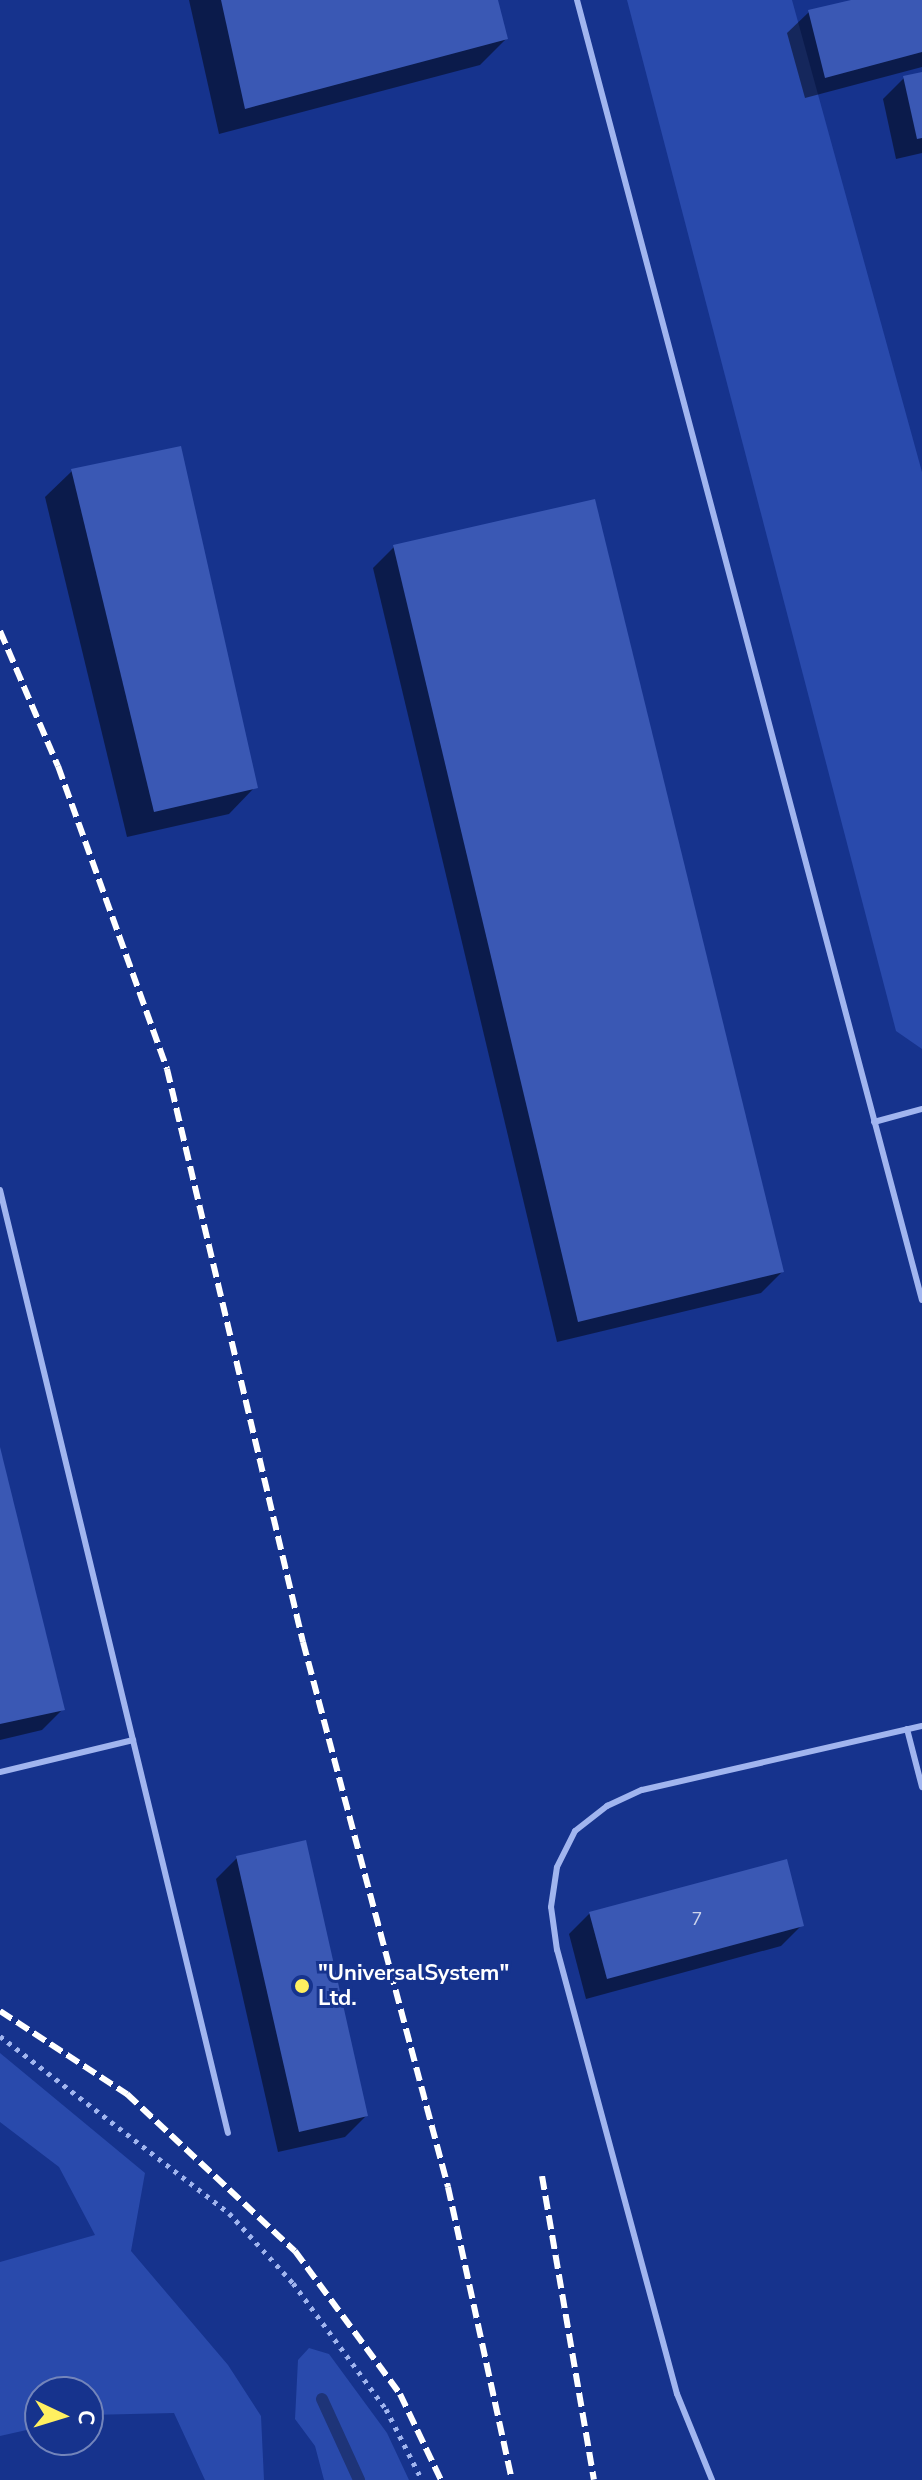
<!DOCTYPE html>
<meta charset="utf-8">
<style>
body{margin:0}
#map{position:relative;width:922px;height:2480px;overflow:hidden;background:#16338d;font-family:"Nunito Sans",sans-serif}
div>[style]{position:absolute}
.green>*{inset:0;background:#294aac}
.shadow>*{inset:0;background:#0007}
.stream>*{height:12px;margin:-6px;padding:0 6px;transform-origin:6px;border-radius:6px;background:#1e3478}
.building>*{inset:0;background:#3a58b4}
.path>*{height:5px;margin-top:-2.5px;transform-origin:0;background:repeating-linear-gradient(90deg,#a1b5ef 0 4px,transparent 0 10px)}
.lane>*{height:6px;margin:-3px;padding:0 3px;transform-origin:3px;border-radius:3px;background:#a1b5ef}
.rail>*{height:6px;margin-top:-3px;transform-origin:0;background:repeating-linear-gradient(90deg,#fff 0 14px,transparent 0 20px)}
.dots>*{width:22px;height:22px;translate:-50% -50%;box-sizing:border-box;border:4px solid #16338d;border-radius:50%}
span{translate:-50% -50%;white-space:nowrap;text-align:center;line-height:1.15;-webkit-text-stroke:6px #16338d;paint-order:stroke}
.number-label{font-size:18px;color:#ced5ec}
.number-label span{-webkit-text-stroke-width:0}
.poi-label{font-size:22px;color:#fff;font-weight:700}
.left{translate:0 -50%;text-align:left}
.north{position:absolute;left:24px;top:2376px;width:80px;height:80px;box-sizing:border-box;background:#16338d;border:2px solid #7385bb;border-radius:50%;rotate:94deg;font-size:22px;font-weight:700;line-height:32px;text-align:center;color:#fff}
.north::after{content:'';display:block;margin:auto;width:28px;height:36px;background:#fff060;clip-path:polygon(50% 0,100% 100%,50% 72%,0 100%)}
</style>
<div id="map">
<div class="green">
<div style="clip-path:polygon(627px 0,792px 0,922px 472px,922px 1049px,896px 1031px)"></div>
<div style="clip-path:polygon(0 2053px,145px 2173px,131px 2251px,228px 2365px,261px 2416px,264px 2480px,205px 2480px,174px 2413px,88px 2415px,88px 2392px,40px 2392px,40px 2427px,0 2436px,0 2262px,95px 2235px,59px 2167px,0 2122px)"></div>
<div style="clip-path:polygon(309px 2348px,329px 2354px,387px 2433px,409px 2480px,324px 2480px,315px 2446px,295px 2419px,298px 2360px)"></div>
</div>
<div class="shadow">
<div style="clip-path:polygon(189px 0,496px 0,506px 39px,480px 65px,219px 134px)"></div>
<div style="clip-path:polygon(859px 0,922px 0,922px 67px,805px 98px,787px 33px,809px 12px)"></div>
<div style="clip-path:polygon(922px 74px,922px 153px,896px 159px,883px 99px,904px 78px)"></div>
<div style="clip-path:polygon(72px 471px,255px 787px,229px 814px,127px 837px,45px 497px)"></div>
<div style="clip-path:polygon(394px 547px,782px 1272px,761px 1293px,557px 1342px,373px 568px)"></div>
<div style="clip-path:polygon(0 1451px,63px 1709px,42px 1730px,0 1740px)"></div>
<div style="clip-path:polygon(237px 1858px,366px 2116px,345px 2137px,278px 2152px,216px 1879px)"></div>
<div style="clip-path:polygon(590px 1913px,802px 1925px,781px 1946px,586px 1999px,569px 1934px)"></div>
</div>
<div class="stream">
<div style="left:322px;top:2399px;width:89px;rotate:65.4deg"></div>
</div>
<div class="building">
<div style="clip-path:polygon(221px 0,498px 0,508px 39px,245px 109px)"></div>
<div style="clip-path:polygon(851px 0,922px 0,922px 52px,825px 78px,808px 10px)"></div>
<div style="clip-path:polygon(922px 72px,922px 138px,917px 139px,903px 76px)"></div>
<div style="clip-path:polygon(181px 446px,258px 788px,154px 812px,71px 469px)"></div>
<div style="clip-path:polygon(595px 499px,784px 1272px,578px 1322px,393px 545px)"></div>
<div style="clip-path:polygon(0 1447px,65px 1710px,0 1724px)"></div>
<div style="clip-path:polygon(306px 1840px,368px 2116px,299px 2132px,236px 1856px)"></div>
<div style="clip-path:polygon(787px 1859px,804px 1926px,607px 1979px,589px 1912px)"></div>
</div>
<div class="path">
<div style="left:0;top:2036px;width:289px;rotate:37.7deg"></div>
<div style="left:229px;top:2213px;width:95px;rotate:47.6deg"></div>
<div style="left:293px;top:2283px;width:157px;rotate:53.6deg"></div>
<div style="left:386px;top:2409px;width:80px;rotate:63.1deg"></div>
</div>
<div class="lane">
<div style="left:577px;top:0;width:1345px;rotate:75.14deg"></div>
<div style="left:874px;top:1122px;width:50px;rotate:-15.2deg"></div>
<div style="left:0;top:1190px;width:970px;rotate:76.41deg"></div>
<div style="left:907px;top:1729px;width:60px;rotate:75.5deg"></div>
<div style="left:0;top:1772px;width:137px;rotate:-13.5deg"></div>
<div style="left:712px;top:2480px;width:93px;rotate:-112.1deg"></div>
<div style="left:677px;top:2394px;width:460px;rotate:-105.1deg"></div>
<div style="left:557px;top:1950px;width:43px;rotate:-97.9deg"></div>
<div style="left:551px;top:1907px;width:40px;rotate:-81.5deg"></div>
<div style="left:557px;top:1867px;width:40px;rotate:-63.4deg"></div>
<div style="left:575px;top:1831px;width:41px;rotate:-38deg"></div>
<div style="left:607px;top:1806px;width:38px;rotate:-25deg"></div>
<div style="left:642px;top:1790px;width:287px;rotate:-12.9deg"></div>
</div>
<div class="rail">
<div style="left:0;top:631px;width:147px;rotate:66.8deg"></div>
<div style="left:58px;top:766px;width:322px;rotate:70.2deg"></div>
<div style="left:167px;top:1069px;width:589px;rotate:76.65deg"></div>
<div style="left:303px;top:1642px;width:564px;rotate:75.1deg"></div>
<div style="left:448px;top:2187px;width:300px;rotate:77.7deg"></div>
<div style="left:0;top:2011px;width:152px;rotate:33.2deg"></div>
<div style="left:127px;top:2094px;width:230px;rotate:43.1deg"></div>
<div style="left:295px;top:2251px;width:177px;rotate:53.7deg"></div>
<div style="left:400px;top:2394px;width:95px;rotate:64.5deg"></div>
<div style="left:542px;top:2176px;width:308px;rotate:80.3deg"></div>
</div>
<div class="dots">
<div style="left:302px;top:1986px;background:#fff060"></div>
</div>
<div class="number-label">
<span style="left:697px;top:1919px">7</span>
</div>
<div class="poi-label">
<span class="left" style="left:318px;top:1986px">"UniversalSystem"<br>Ltd.</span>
</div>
<div class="north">С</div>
</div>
